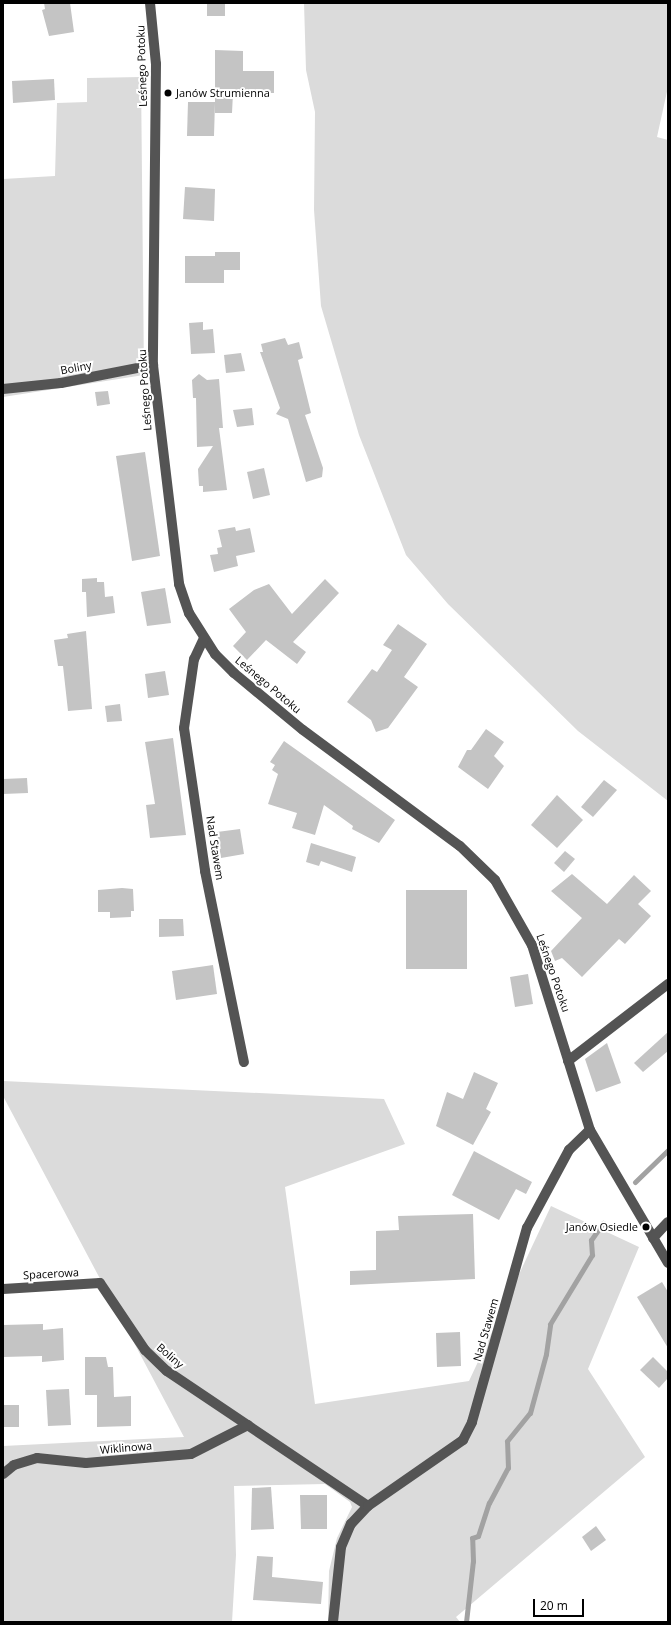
<!DOCTYPE html>
<meta charset="utf-8">
<style>
body{margin:0}
#map{position:relative;width:671px;height:1625px;overflow:hidden;background:#fff;font-family:"Open Sans",sans-serif}
div>[style]{position:absolute}
.green>*{inset:0;background:#dbdbdb}
.stream>*{height:5px;margin:-2.5px;padding:0 2.5px;transform-origin:2.5px;border-radius:2.5px;background:#a2a2a2}
.building>*{inset:0;background:#c4c4c4}
.minor>*{height:10px;margin:-5px;padding:0 5px;transform-origin:5px;border-radius:5px;background:#545454}
.dots>*{width:11px;height:11px;translate:-50% -50%;box-sizing:border-box;border:2px solid #fff;border-radius:50%}
span{translate:-50% -50%;white-space:nowrap;text-align:center;line-height:1.15;-webkit-text-stroke:4px #fff;paint-order:stroke}
.street-label{font-size:11px;color:#000}
.poi-label{font-size:11px;color:#000}
.left{translate:0 -50%;text-align:left}
.right{translate:-100% -50%;text-align:right}
.frame{position:absolute;inset:0;border:4px solid #000;pointer-events:none}
.scale{position:absolute;left:533px;top:1599px;width:51px;height:18px;box-sizing:border-box;border:2px solid #000;border-top:0;padding-left:5px;font-size:12px;line-height:14px;white-space:nowrap;color:#000;-webkit-text-stroke:3px #fff;paint-order:stroke}
</style>
<div id="map">
<div class="green">
<div style="clip-path:polygon(304px 3px,668px 3px,668px 87px,657px 137px,668px 140px,668px 801px,578px 731px,448px 604px,406px 555px,359px 435px,321px 306px,314px 210px,315px 112px,306px 70px)"></div>
<div style="clip-path:polygon(141px 77px,144px 375px,3px 397px,3px 179px,55px 176px,57px 103px,87px 102px,87px 78px)"></div>
<div style="clip-path:polygon(3px 1081px,384px 1099px,405px 1144px,285px 1187px,315px 1404px,469px 1381px,551px 1206px,639px 1247px,588px 1369px,645px 1457px,456px 1617px,460px 1622px,328px 1622px,329px 1571px,337px 1538px,352px 1507px,350px 1502px,325px 1484px,234px 1486px,236px 1555px,232px 1622px,3px 1622px,3px 1446px,184px 1437px,3px 1096px)"></div>
</div>
<div class="stream">
<div style="left:635px;top:1182px;width:46px;rotate:-44.1deg"></div>
<div style="left:466px;top:1622px;width:61px;rotate:-83.5deg"></div>
<div style="left:473px;top:1561px;width:23px;rotate:-92deg"></div>
<div style="left:472px;top:1538px;width:6px;rotate:-18deg"></div>
<div style="left:478px;top:1536px;width:35px;rotate:-72deg"></div>
<div style="left:489px;top:1503px;width:40px;rotate:-62deg"></div>
<div style="left:508px;top:1468px;width:27px;rotate:-92deg"></div>
<div style="left:507px;top:1441px;width:36px;rotate:-51deg"></div>
<div style="left:530px;top:1413px;width:61px;rotate:-74.8deg"></div>
<div style="left:546px;top:1354px;width:30px;rotate:-82deg"></div>
<div style="left:550px;top:1324px;width:81px;rotate:-58.7deg"></div>
<div style="left:592px;top:1255px;width:15px;rotate:-94deg"></div>
<div style="left:591px;top:1240px;width:21px;rotate:-55deg"></div>
</div>
<div class="building">
<div style="clip-path:polygon(44px 3px,70px 3px,74px 32px,49px 36px,42px 10px,45px 9px)"></div>
<div style="clip-path:polygon(207px 3px,225px 3px,225px 16px,207px 16px)"></div>
<div style="clip-path:polygon(215px 50px,243px 51px,243px 71px,274px 71px,274px 93px,233px 93px,232px 113px,215px 113px)"></div>
<div style="clip-path:polygon(54px 79px,55px 100px,13px 103px,12px 81px)"></div>
<div style="clip-path:polygon(188px 102px,215px 102px,214px 136px,187px 136px)"></div>
<div style="clip-path:polygon(185px 187px,215px 189px,214px 221px,183px 219px)"></div>
<div style="clip-path:polygon(215px 252px,240px 252px,240px 270px,224px 270px,224px 283px,185px 283px,185px 256px,215px 256px)"></div>
<div style="clip-path:polygon(203px 322px,203px 330px,213px 329px,215px 353px,191px 354px,189px 323px)"></div>
<div style="clip-path:polygon(285px 338px,288px 345px,299px 342px,303px 358px,298px 360px,311px 413px,305px 415px,323px 468px,322px 477px,306px 482px,288px 419px,276px 414px,280px 408px,260px 352px,263px 352px,261px 344px)"></div>
<div style="clip-path:polygon(241px 353px,245px 371px,226px 373px,224px 355px)"></div>
<div style="clip-path:polygon(199px 374px,207px 380px,219px 379px,223px 428px,219px 428px,227px 490px,203px 492px,203px 486px,199px 486px,198px 469px,213px 446px,197px 447px,196px 398px,193px 398px,192px 380px)"></div>
<div style="clip-path:polygon(108px 391px,110px 404px,97px 406px,95px 392px)"></div>
<div style="clip-path:polygon(252px 408px,254px 425px,237px 427px,233px 410px)"></div>
<div style="clip-path:polygon(145px 452px,160px 556px,132px 561px,116px 456px)"></div>
<div style="clip-path:polygon(264px 468px,270px 495px,253px 499px,247px 472px)"></div>
<div style="clip-path:polygon(235px 527px,236px 531px,250px 528px,255px 552px,236px 556px,238px 566px,214px 572px,210px 555px,218px 554px,217px 548px,222px 547px,218px 530px)"></div>
<div style="clip-path:polygon(97px 578px,97px 582px,104px 582px,105px 597px,113px 596px,115px 613px,87px 617px,86px 592px,82px 592px,82px 579px)"></div>
<div style="clip-path:polygon(325px 579px,339px 593px,293px 642px,306px 652px,297px 664px,266px 640px,247px 660px,233px 646px,246px 632px,229px 609px,254px 590px,269px 584px,292px 614px)"></div>
<div style="clip-path:polygon(165px 588px,171px 623px,147px 626px,141px 592px)"></div>
<div style="clip-path:polygon(398px 624px,427px 644px,404px 677px,418px 687px,388px 728px,376px 732px,371px 720px,347px 702px,372px 669px,377px 672px,392px 650px,383px 645px)"></div>
<div style="clip-path:polygon(86px 631px,92px 709px,68px 711px,63px 666px,58px 666px,54px 640px,68px 638px,67px 634px)"></div>
<div style="clip-path:polygon(165px 671px,169px 695px,148px 698px,145px 674px)"></div>
<div style="clip-path:polygon(120px 704px,122px 721px,107px 722px,105px 706px)"></div>
<div style="clip-path:polygon(486px 729px,504px 742px,494px 756px,504px 766px,488px 789px,458px 767px,467px 750px,471px 750px)"></div>
<div style="clip-path:polygon(173px 738px,186px 835px,150px 838px,146px 805px,155px 804px,145px 742px)"></div>
<div style="clip-path:polygon(284px 741px,395px 820px,379px 843px,352px 829px,353px 826px,324px 805px,315px 835px,292px 828px,297px 813px,268px 804px,278px 774px,272px 770px,275px 765px,270px 762px)"></div>
<div style="clip-path:polygon(27px 778px,28px 793px,3px 794px,3px 779px)"></div>
<div style="clip-path:polygon(604px 780px,617px 790px,593px 817px,581px 807px)"></div>
<div style="clip-path:polygon(557px 795px,583px 820px,557px 848px,531px 825px)"></div>
<div style="clip-path:polygon(240px 829px,244px 854px,221px 858px,217px 832px)"></div>
<div style="clip-path:polygon(311px 843px,356px 857px,352px 872px,321px 861px,319px 866px,306px 862px)"></div>
<div style="clip-path:polygon(565px 851px,575px 859px,564px 872px,554px 863px)"></div>
<div style="clip-path:polygon(572px 874px,607px 904px,634px 875px,651px 891px,638px 904px,651px 916px,625px 944px,619px 939px,582px 977px,562px 958px,555px 961px,551px 951px,582px 918px,551px 891px)"></div>
<div style="clip-path:polygon(122px 888px,133px 889px,134px 911px,131px 911px,131px 917px,110px 918px,110px 912px,98px 912px,98px 890px)"></div>
<div style="clip-path:polygon(406px 890px,467px 890px,467px 969px,406px 969px)"></div>
<div style="clip-path:polygon(159px 919px,183px 919px,184px 936px,159px 937px)"></div>
<div style="clip-path:polygon(213px 965px,217px 994px,176px 1000px,172px 971px)"></div>
<div style="clip-path:polygon(528px 974px,533px 1004px,515px 1007px,510px 977px)"></div>
<div style="clip-path:polygon(668px 1032px,668px 1051px,643px 1072px,634px 1063px)"></div>
<div style="clip-path:polygon(607px 1043px,621px 1083px,596px 1092px,585px 1059px)"></div>
<div style="clip-path:polygon(474px 1072px,498px 1083px,486px 1109px,491px 1112px,473px 1145px,436px 1126px,447px 1092px,463px 1099px)"></div>
<div style="clip-path:polygon(474px 1151px,532px 1182px,526px 1194px,516px 1189px,499px 1220px,452px 1195px)"></div>
<div style="clip-path:polygon(473px 1214px,475px 1279px,350px 1285px,350px 1271px,376px 1270px,376px 1231px,399px 1230px,398px 1216px)"></div>
<div style="clip-path:polygon(662px 1282px,668px 1292px,668px 1348px,637px 1297px)"></div>
<div style="clip-path:polygon(43px 1324px,43px 1330px,63px 1328px,64px 1360px,42px 1362px,42px 1356px,3px 1357px,3px 1325px)"></div>
<div style="clip-path:polygon(460px 1332px,461px 1366px,437px 1367px,436px 1333px)"></div>
<div style="clip-path:polygon(85px 1357px,106px 1357px,108px 1367px,113px 1367px,114px 1397px,131px 1396px,131px 1426px,97px 1427px,97px 1395px,85px 1395px)"></div>
<div style="clip-path:polygon(653px 1357px,668px 1372px,668px 1378px,659px 1388px,640px 1370px)"></div>
<div style="clip-path:polygon(69px 1389px,71px 1425px,48px 1426px,46px 1390px)"></div>
<div style="clip-path:polygon(3px 1405px,19px 1405px,19px 1427px,3px 1427px)"></div>
<div style="clip-path:polygon(271px 1487px,274px 1529px,251px 1530px,252px 1488px)"></div>
<div style="clip-path:polygon(300px 1495px,327px 1495px,327px 1529px,301px 1529px)"></div>
<div style="clip-path:polygon(596px 1526px,606px 1540px,591px 1551px,582px 1537px)"></div>
<div style="clip-path:polygon(257px 1556px,273px 1557px,272px 1577px,323px 1582px,321px 1604px,253px 1600px)"></div>
</div>
<div class="minor">
<div style="left:150px;top:3px;width:61px;rotate:84.4deg"></div>
<div style="left:156px;top:64px;width:301px;rotate:90.6deg"></div>
<div style="left:153px;top:365px;width:221px;rotate:83.2deg"></div>
<div style="left:179px;top:584px;width:31px;rotate:71deg"></div>
<div style="left:189px;top:613px;width:49px;rotate:57.6deg"></div>
<div style="left:215px;top:654px;width:27px;rotate:45deg"></div>
<div style="left:234px;top:673px;width:89px;rotate:39.6deg"></div>
<div style="left:303px;top:730px;width:195px;rotate:36.5deg"></div>
<div style="left:460px;top:846px;width:49px;rotate:44.2deg"></div>
<div style="left:495px;top:880px;width:75px;rotate:60.4deg"></div>
<div style="left:532px;top:945px;width:194px;rotate:72.6deg"></div>
<div style="left:590px;top:1130px;width:154px;rotate:59.6deg"></div>
<div style="left:3px;top:389px;width:58px;rotate:-5.9deg"></div>
<div style="left:61px;top:383px;width:94px;rotate:-11.1deg"></div>
<div style="left:204px;top:638px;width:23px;rotate:115deg"></div>
<div style="left:194px;top:659px;width:70px;rotate:98.2deg"></div>
<div style="left:184px;top:728px;width:145px;rotate:81.6deg"></div>
<div style="left:205px;top:871px;width:195px;rotate:78.5deg"></div>
<div style="left:568px;top:1061px;width:126px;rotate:-37.6deg"></div>
<div style="left:653px;top:1238px;width:22px;rotate:-47deg"></div>
<div style="left:3px;top:1289px;width:97px;rotate:-3.5deg"></div>
<div style="left:100px;top:1283px;width:81px;rotate:56.1deg"></div>
<div style="left:145px;top:1350px;width:30px;rotate:44deg"></div>
<div style="left:167px;top:1371px;width:242px;rotate:33.9deg"></div>
<div style="left:3px;top:1474px;width:14px;rotate:-39deg"></div>
<div style="left:14px;top:1465px;width:24px;rotate:-17deg"></div>
<div style="left:37px;top:1458px;width:49px;rotate:5.8deg"></div>
<div style="left:86px;top:1463px;width:105px;rotate:-4.9deg"></div>
<div style="left:191px;top:1454px;width:64px;rotate:-27deg"></div>
<div style="left:333px;top:1622px;width:75px;rotate:-83.9deg"></div>
<div style="left:341px;top:1547px;width:25px;rotate:-67deg"></div>
<div style="left:351px;top:1524px;width:25px;rotate:-47deg"></div>
<div style="left:368px;top:1506px;width:116px;rotate:-34.8deg"></div>
<div style="left:463px;top:1440px;width:20px;rotate:-63deg"></div>
<div style="left:472px;top:1422px;width:202px;rotate:-74.2deg"></div>
<div style="left:527px;top:1228px;width:89px;rotate:-61.7deg"></div>
<div style="left:569px;top:1150px;width:29px;rotate:-44deg"></div>
</div>
<div class="dots">
<div style="left:168px;top:93px;background:#000"></div>
<div style="left:646px;top:1227px;background:#000"></div>
</div>
<div class="street-label">
<span style="left:142px;top:66px;rotate:-92deg">Leśnego Potoku</span>
<span style="left:76px;top:368px;rotate:-11deg">Boliny</span>
<span style="left:145px;top:390px;rotate:-94deg">Leśnego Potoku</span>
<span style="left:268px;top:685px;rotate:40deg">Leśnego Potoku</span>
<span style="left:215px;top:848px;rotate:81deg">Nad Stawem</span>
<span style="left:553px;top:973px;rotate:71deg">Leśnego Potoku</span>
<span style="left:51px;top:1274px;rotate:-3deg">Spacerowa</span>
<span style="left:486px;top:1330px;rotate:-74deg">Nad Stawem</span>
<span style="left:170px;top:1356px;rotate:41deg">Boliny</span>
<span style="left:126px;top:1448px;rotate:-5deg">Wiklinowa</span>
</div>
<div class="poi-label">
<span class="left" style="left:176px;top:93px">Janów Strumienna</span>
<span class="right" style="left:638px;top:1227px">Janów Osiedle</span>
</div>
<div class="frame"></div>
<div class="scale">20 m</div>
</div>
